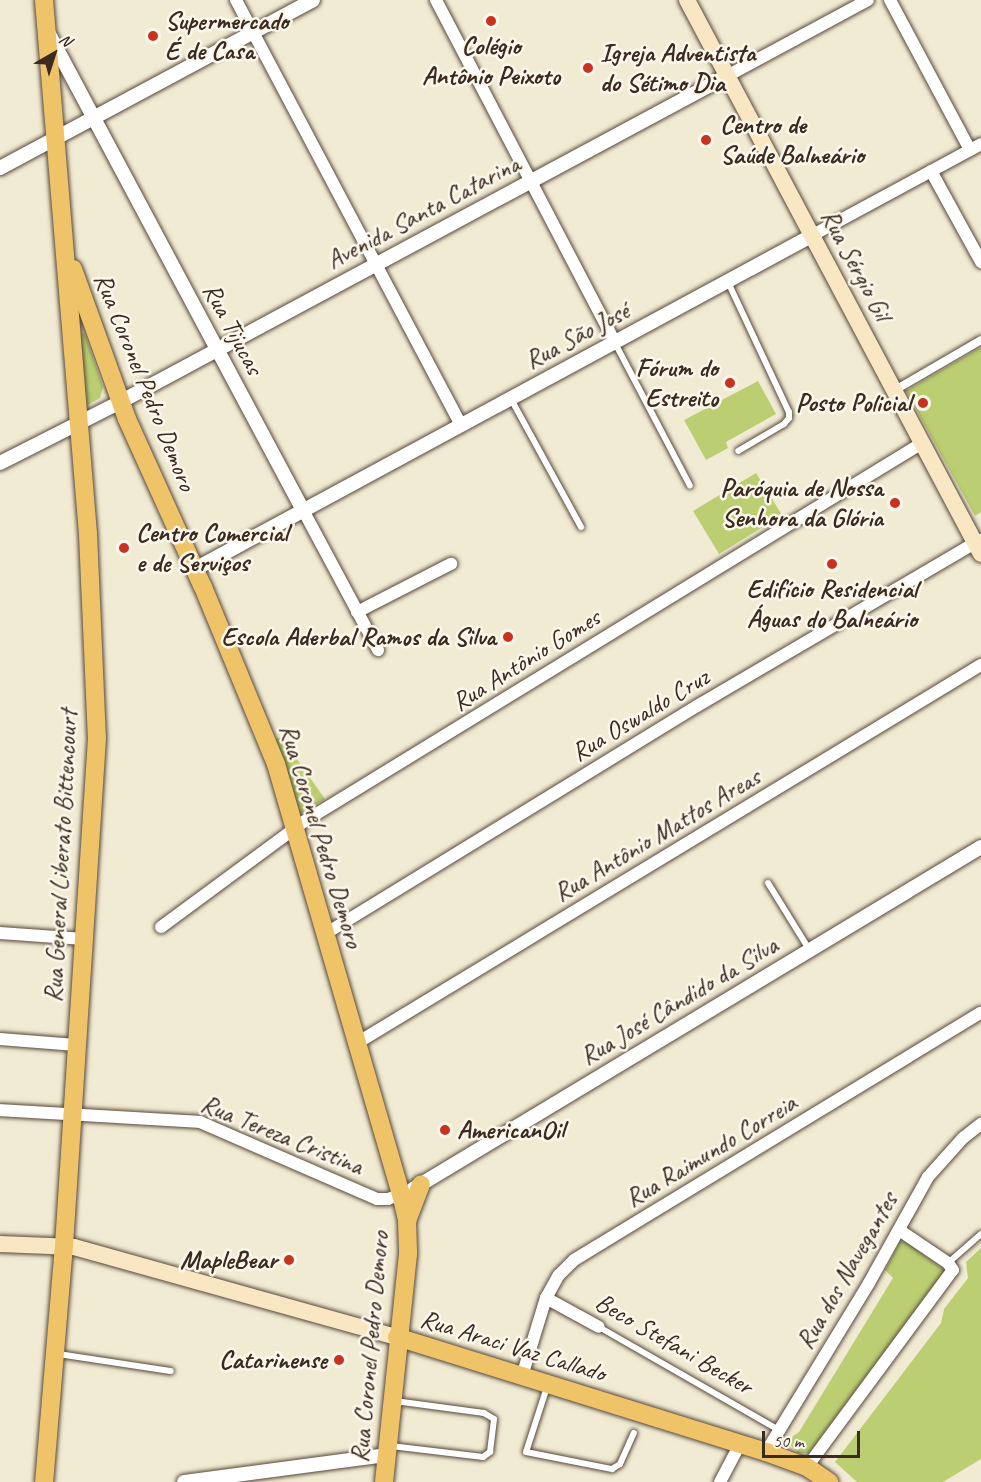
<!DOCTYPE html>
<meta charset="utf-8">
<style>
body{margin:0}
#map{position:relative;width:981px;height:1482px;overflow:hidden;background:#f2ebd4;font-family:Caveat,sans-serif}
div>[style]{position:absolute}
.green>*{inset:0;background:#bbcf72}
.roads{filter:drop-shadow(0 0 2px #564739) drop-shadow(0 0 2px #564739)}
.service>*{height:6px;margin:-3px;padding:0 3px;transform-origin:3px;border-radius:3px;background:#fff}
.pedestrian>*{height:8px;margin:-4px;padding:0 4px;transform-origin:4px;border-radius:4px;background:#fff}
.minor>*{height:12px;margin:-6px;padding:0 6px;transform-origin:6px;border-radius:6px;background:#fff}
.tertiary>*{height:14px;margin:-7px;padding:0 7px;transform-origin:7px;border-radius:7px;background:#fff}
.secondary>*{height:16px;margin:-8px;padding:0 8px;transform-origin:8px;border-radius:8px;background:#f9e7c3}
.primary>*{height:18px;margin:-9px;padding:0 9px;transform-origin:9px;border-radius:9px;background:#efc469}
.dots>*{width:16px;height:16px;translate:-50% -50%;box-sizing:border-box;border:3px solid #fbf7ec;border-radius:50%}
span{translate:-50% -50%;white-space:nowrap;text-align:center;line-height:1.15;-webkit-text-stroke:5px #fbf7ec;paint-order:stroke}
.poi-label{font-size:26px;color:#3b2a1e;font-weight:700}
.left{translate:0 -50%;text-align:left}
.right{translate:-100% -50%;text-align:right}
.street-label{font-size:26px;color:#3b2a1e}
.north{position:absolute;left:24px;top:24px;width:60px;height:60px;-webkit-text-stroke:4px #fbf7ec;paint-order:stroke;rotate:39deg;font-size:16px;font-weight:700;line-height:24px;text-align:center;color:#3b2a1e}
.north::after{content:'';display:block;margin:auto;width:21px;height:27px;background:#3b2a1e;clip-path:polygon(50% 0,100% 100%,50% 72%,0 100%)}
.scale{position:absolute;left:762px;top:1431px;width:98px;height:27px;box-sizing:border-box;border:3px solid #3b2a1e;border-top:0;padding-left:8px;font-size:18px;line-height:21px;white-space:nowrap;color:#3b2a1e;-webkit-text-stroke:4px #fbf7ec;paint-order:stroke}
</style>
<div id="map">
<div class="green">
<div style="clip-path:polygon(75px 331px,85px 334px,103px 387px,100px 398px,88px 405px,82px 404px)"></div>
<div style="clip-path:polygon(981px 347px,981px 512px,975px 516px,906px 391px)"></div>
<div style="clip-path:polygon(758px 381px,776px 414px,726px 442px,728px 448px,706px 460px,684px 420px)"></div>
<div style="clip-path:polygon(756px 473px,782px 515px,719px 554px,693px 511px)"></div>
<div style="clip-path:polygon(277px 738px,282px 738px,325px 799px,299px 814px,274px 742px)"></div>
<div style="clip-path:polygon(900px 1242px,906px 1242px,945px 1270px,809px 1453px,798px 1453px,790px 1444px,793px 1436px,799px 1432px,893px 1278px,885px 1270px)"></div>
<div style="clip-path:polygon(981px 1248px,981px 1459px,943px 1482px,857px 1482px,835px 1462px,941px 1323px,944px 1309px,968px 1278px,966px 1262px)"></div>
</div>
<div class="roads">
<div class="service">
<div style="left:728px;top:282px;width:144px;rotate:64.9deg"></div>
<div style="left:789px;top:412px;width:6px;rotate:90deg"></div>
<div style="left:789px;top:418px;width:8px;rotate:130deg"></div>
<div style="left:784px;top:424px;width:53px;rotate:149.6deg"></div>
<div style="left:615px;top:343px;width:161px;rotate:62.3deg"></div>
<div style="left:511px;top:399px;width:146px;rotate:61.3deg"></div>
<div style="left:768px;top:883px;width:78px;rotate:58.2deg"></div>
<div style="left:948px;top:1263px;width:44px;rotate:-41.3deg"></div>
<div style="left:599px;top:1327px;width:207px;rotate:29.8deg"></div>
<div style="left:58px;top:1354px;width:114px;rotate:8.6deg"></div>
<div style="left:547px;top:1387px;width:68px;rotate:107.9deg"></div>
<div style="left:526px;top:1452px;width:88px;rotate:11.2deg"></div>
<div style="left:612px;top:1469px;width:9px;rotate:-32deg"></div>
<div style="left:620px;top:1464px;width:34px;rotate:-66deg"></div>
<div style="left:391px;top:1446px;width:93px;rotate:6.8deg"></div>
<div style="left:483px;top:1457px;width:9px;rotate:-36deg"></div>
<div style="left:490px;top:1452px;width:33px;rotate:-83deg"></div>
<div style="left:494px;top:1419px;width:12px;rotate:-149deg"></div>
<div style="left:484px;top:1413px;width:90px;rotate:-172.3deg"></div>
</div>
<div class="pedestrian">
<div style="left:902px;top:386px;width:91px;rotate:-30.2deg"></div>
</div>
<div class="minor">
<div style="left:236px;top:0;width:481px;rotate:62.1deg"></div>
<div style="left:436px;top:0;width:386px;rotate:62.4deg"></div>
<div style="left:890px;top:0;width:170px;rotate:61.9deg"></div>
<div style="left:727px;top:76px;width:160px;rotate:-28.3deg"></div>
<div style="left:931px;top:171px;width:104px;rotate:61.2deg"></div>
<div style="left:811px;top:236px;width:193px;rotate:-28.4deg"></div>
<div style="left:303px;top:510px;width:159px;rotate:61.8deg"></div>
<div style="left:357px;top:612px;width:106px;rotate:-27.1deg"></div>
<div style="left:161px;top:927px;width:179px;rotate:-36.4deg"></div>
<div style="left:305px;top:821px;width:724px;rotate:-31.49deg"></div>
<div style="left:0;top:933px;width:84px;rotate:4.1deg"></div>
<div style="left:325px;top:934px;width:436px;rotate:-31.5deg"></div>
<div style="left:697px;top:706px;width:328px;rotate:-30.4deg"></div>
<div style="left:0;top:1039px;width:76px;rotate:4.5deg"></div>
<div style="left:357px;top:1043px;width:730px;rotate:-31.21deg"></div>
<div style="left:0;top:1110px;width:200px;rotate:3.4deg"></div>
<div style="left:200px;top:1122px;width:193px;rotate:23.5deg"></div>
<div style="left:377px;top:1199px;width:11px"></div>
<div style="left:388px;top:1199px;width:14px;rotate:-21deg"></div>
<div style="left:546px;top:1298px;width:60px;rotate:28.7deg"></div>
<div style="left:522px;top:1376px;width:82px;rotate:-72.9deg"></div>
<div style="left:546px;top:1298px;width:26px;rotate:-61deg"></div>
<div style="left:559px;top:1275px;width:21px;rotate:-45deg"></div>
<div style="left:574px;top:1260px;width:476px;rotate:-31.3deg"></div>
<div style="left:766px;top:1452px;width:198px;rotate:-58.6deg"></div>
<div style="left:869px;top:1283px;width:121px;rotate:-60.9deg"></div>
<div style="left:928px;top:1177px;width:52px;rotate:-48.1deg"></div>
<div style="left:963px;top:1138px;width:23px;rotate:-38deg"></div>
<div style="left:807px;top:1467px;width:245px;rotate:-53.5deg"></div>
<div style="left:953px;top:1270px;width:9px;rotate:-126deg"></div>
<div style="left:948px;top:1263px;width:59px;rotate:-146deg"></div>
<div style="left:720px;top:1482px;width:43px;rotate:-62.2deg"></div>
</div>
<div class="tertiary">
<div style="left:49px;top:34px;width:540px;rotate:61.92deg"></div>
<div style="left:0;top:168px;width:355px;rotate:-28.2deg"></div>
<div style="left:0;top:463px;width:135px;rotate:-26.9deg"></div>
<div style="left:120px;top:402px;width:689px;rotate:-28.24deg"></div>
<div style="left:195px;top:569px;width:700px;rotate:-28.39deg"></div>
<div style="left:413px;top:1189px;width:663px;rotate:-31.05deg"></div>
<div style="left:184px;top:1482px;width:204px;rotate:-7.6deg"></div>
</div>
<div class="secondary">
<div style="left:687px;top:0;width:627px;rotate:62.05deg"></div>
<div style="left:0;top:1244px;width:74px;rotate:2.3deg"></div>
<div style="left:74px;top:1247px;width:335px;rotate:15.6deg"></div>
</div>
<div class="primary">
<div style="left:44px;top:0;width:536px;rotate:85.29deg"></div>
<div style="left:88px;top:534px;width:204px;rotate:87.5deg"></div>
<div style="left:97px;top:738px;width:508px;rotate:93.72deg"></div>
<div style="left:64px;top:1245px;width:238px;rotate:94.8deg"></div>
<div style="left:73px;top:269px;width:159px;rotate:70.2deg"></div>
<div style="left:127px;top:419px;width:184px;rotate:65.7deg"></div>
<div style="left:203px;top:587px;width:191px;rotate:67.6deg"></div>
<div style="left:276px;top:764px;width:448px;rotate:73.8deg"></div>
<div style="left:401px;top:1194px;width:28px;rotate:77deg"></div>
<div style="left:407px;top:1221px;width:33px;rotate:88deg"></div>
<div style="left:408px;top:1254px;width:229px;rotate:96deg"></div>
<div style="left:407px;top:1221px;width:39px;rotate:-69deg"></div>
<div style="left:397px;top:1337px;width:387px;rotate:17.3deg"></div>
<div style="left:766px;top:1452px;width:44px;rotate:20.1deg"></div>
<div style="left:807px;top:1467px;width:27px;rotate:34deg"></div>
</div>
</div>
<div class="dots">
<div style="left:491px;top:21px;background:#c8321e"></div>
<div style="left:153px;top:36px;background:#c8321e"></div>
<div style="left:588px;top:68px;background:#c8321e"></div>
<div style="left:706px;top:140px;background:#c8321e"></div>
<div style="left:730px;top:383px;background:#c8321e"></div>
<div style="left:923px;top:403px;background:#c8321e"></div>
<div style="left:895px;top:503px;background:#c8321e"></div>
<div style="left:124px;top:548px;background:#c8321e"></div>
<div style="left:832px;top:564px;background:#c8321e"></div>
<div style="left:508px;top:637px;background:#c8321e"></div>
<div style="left:445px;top:1130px;background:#c8321e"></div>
<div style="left:289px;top:1260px;background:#c8321e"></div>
<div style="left:339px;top:1360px;background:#c8321e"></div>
</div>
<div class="poi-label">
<span class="left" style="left:165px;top:36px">Supermercado<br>É de Casa</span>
<span style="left:491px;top:61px">Colégio<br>Antônio Peixoto</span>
<span class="left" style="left:600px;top:68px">Igreja Adventista<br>do Sétimo Dia</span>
<span class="left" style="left:720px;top:140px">Centro de<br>Saúde Balneário</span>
<span class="right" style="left:718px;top:383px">Fórum do<br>Estreito</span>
<span class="right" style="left:911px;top:403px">Posto Policial</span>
<span class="right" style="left:883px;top:503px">Paróquia de Nossa<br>Senhora da Glória</span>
<span class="left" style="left:136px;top:548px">Centro Comercial<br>e de Serviços</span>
<span style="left:832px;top:604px">Edifício Residencial<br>Águas do Balneário</span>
<span class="right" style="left:496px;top:637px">Escola Aderbal Ramos da Silva</span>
<span class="left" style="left:457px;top:1130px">AmericanOil</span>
<span class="right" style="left:277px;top:1260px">MapleBear</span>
<span class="right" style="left:327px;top:1360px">Catarinense</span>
</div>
<div class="street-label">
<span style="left:423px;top:212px;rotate:-28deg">Avenida Santa Catarina</span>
<span style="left:856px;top:265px;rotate:62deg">Rua Sérgio Gil</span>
<span style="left:233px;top:329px;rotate:62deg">Rua Tijucas</span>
<span style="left:577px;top:336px;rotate:-28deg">Rua São José</span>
<span style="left:145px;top:382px;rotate:68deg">Rua Coronel Pedro Demoro</span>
<span style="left:526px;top:660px;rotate:-32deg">Rua Antônio Gomes</span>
<span style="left:640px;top:715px;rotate:-31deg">Rua Oswaldo Cruz</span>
<span style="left:657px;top:835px;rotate:-31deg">Rua Antônio Mattos Areas</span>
<span style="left:321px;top:836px;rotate:73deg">Rua Coronel Pedro Demoro</span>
<span style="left:61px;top:856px;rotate:-87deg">Rua General Liberato Bittencourt</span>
<span style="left:679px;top:1001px;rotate:-31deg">Rua José Cândido da Silva</span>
<span style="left:282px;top:1135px;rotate:22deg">Rua Tereza Cristina</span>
<span style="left:711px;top:1151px;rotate:-31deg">Rua Raimundo Correia</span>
<span style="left:847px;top:1271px;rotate:-60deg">Rua dos Navegantes</span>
<span style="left:674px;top:1344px;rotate:30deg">Beco Stefani Becker</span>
<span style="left:513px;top:1346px;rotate:17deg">Rua Araci Vaz Callado</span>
<span style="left:370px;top:1347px;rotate:-85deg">Rua Coronel Pedro Demoro</span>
</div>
<div class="north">N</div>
<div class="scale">50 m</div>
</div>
